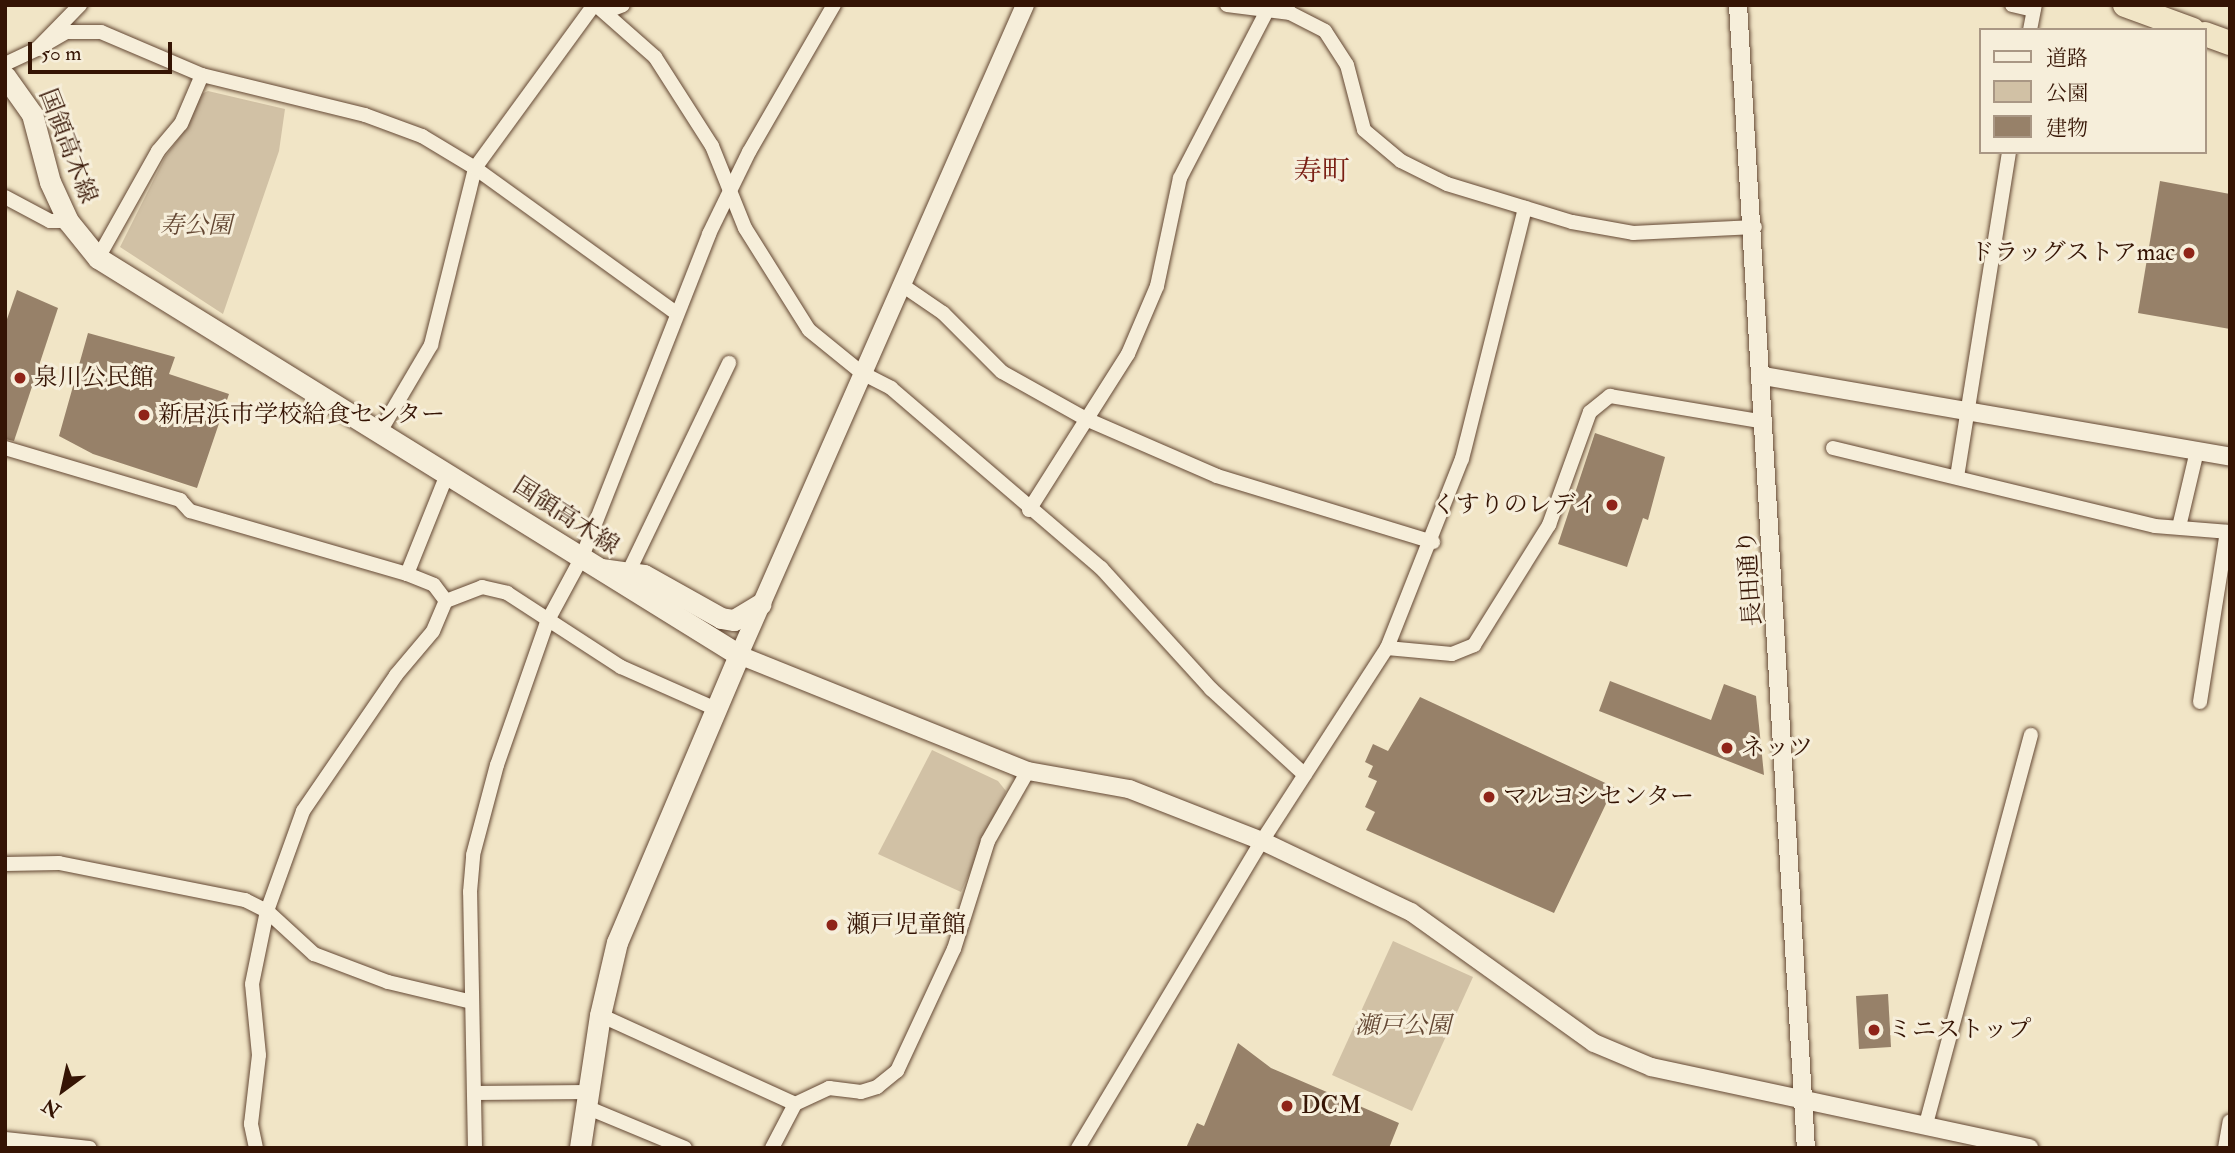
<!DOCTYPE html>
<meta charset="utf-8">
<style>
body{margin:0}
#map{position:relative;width:2235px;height:1153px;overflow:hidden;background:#f1e5c6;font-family:"IM FELL Double Pica","Noto Serif JP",serif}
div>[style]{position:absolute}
.green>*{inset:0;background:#d1c1a5}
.building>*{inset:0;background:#978169}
.roads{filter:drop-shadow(0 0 2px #644834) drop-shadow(0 0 2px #644834)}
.minor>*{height:14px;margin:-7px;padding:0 7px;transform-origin:7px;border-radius:7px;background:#f6eeda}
.tertiary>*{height:18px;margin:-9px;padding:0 9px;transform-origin:9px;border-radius:9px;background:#f6eeda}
.secondary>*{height:21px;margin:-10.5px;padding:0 10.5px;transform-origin:10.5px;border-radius:10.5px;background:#f6eeda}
.trunk>*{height:24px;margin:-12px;padding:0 12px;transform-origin:12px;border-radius:12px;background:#f1e5c6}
.dots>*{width:19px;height:19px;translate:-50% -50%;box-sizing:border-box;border:4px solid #f6eeda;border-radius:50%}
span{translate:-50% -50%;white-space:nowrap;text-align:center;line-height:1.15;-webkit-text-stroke:6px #f6eeda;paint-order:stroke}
.street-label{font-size:24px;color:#351404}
.park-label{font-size:24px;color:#644834;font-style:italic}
.poi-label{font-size:24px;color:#351404}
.right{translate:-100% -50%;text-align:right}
.left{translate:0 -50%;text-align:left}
.quarter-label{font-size:28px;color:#7a1f14}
.frame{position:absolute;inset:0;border:7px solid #351404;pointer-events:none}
.legend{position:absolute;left:1979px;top:28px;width:228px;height:126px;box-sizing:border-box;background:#f6eeda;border:2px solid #a99784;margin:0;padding:9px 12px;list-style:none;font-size:21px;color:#351404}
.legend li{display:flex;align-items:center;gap:14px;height:35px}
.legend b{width:35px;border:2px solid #a99784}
.north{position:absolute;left:28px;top:1055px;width:70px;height:70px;-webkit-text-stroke:5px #f6eeda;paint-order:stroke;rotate:213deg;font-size:19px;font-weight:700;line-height:28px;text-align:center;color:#351404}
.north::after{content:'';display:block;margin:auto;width:24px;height:32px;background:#351404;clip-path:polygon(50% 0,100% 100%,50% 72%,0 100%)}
.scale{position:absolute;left:28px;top:42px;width:144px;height:32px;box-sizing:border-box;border:4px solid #351404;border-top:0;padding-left:9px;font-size:21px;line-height:24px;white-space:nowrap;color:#351404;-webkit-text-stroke:5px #f6eeda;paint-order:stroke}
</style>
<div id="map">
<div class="green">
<div style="clip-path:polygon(208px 91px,285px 109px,279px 151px,223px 314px,120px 247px,165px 157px,187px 127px,197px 96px)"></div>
<div style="clip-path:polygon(932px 750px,998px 781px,1006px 791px,961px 892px,878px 854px)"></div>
<div style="clip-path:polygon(1393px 941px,1473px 977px,1412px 1111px,1332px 1075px)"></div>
</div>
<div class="building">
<div style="clip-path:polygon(2160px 181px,2230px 194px,2230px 329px,2138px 313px)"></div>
<div style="clip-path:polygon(17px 290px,58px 308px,14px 441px,5px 439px,5px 325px)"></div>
<div style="clip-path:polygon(88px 333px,175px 357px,169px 374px,229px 394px,197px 488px,93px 454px,59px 436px)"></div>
<div style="clip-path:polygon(1595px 433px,1665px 457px,1648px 520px,1643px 518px,1627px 567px,1558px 544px)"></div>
<div style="clip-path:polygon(1610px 681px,1711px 720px,1724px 684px,1756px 696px,1764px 775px,1599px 711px)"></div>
<div style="clip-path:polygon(1420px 697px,1614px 787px,1554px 913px,1366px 830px,1375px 812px,1365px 807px,1377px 781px,1368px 777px,1373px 766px,1365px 762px,1373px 744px,1388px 751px)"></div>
<div style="clip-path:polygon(1888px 994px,1891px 1047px,1859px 1049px,1856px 996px)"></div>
<div style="clip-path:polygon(1238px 1043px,1271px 1068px,1399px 1123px,1389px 1148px,1186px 1148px,1197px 1123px,1204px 1126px)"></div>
</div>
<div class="roads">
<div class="minor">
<div style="left:596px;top:5px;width:79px;rotate:41.4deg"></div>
<div style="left:655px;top:57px;width:106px;rotate:57.4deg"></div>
<div style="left:712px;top:146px;width:88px;rotate:68.1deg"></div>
<div style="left:745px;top:228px;width:120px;rotate:57.9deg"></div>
<div style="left:809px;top:330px;width:68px;rotate:39.1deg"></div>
<div style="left:862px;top:373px;width:33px;rotate:27deg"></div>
<div style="left:891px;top:388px;width:277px;rotate:40.6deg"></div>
<div style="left:1101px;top:568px;width:164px;rotate:47.7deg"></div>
<div style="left:1211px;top:689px;width:127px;rotate:42.5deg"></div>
<div style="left:1227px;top:5px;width:64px;rotate:7.2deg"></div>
<div style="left:1290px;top:13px;width:39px;rotate:27deg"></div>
<div style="left:1325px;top:31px;width:40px;rotate:57.1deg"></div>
<div style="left:1347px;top:65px;width:67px;rotate:75.3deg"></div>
<div style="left:1364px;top:130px;width:48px;rotate:40deg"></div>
<div style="left:1401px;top:161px;width:51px;rotate:26.6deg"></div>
<div style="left:1447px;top:184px;width:131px;rotate:16.9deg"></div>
<div style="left:1572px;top:222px;width:62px;rotate:10.2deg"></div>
<div style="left:1633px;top:233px;width:122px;rotate:-2.8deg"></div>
<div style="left:2012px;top:5px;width:22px;rotate:13deg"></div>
<div style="left:605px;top:12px;width:19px;rotate:-21deg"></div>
<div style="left:2030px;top:30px;width:25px;rotate:-79deg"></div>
<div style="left:37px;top:49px;width:34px;rotate:-30deg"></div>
<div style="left:67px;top:32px;width:34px"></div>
<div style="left:101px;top:32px;width:110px;rotate:23.1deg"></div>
<div style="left:202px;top:75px;width:168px;rotate:13.8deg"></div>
<div style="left:365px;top:115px;width:61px;rotate:20.2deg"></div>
<div style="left:422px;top:136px;width:62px;rotate:31.1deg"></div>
<div style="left:475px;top:168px;width:246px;rotate:35.8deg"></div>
<div style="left:5px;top:64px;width:35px;rotate:-25deg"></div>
<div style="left:37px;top:49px;width:62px;rotate:-45.7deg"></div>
<div style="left:5px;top:197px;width:51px;rotate:28.1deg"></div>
<div style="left:50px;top:221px;width:18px"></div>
<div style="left:98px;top:258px;width:123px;rotate:-60.7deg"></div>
<div style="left:158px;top:151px;width:35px;rotate:-50deg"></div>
<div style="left:181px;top:124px;width:53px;rotate:-66.8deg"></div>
<div style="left:902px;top:285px;width:50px;rotate:34.3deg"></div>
<div style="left:943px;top:313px;width:83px;rotate:45deg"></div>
<div style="left:1002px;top:372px;width:96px;rotate:29.2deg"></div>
<div style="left:1086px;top:419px;width:143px;rotate:23.5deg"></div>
<div style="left:1217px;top:476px;width:226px;rotate:17deg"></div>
<div style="left:381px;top:430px;width:99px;rotate:-59.5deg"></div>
<div style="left:431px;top:345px;width:182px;rotate:-76deg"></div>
<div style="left:475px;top:168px;width:202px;rotate:-53.9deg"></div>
<div style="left:5px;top:448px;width:183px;rotate:16.5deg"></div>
<div style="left:180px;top:500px;width:15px;rotate:48deg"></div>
<div style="left:190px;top:511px;width:226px;rotate:16.2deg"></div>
<div style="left:407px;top:574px;width:29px;rotate:22deg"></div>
<div style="left:434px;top:585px;width:20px;rotate:53deg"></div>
<div style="left:446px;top:601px;width:39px;rotate:-21deg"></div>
<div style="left:482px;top:587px;width:26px;rotate:13deg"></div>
<div style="left:507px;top:593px;width:136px;rotate:33deg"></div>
<div style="left:621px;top:667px;width:104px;rotate:23.9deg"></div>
<div style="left:1833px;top:448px;width:331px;rotate:13.6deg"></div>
<div style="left:2155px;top:526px;width:75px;rotate:4.6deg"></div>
<div style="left:1957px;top:477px;width:329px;rotate:-80.9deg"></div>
<div style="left:1029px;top:510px;width:185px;rotate:-57.6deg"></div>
<div style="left:1128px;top:354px;width:74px;rotate:-66.9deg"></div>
<div style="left:1157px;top:286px;width:110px;rotate:-78deg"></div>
<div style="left:1180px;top:178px;width:195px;rotate:-62.5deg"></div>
<div style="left:2179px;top:527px;width:78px;rotate:-76.7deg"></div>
<div style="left:629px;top:571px;width:231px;rotate:-64.3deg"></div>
<div style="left:407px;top:574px;width:110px;rotate:-68.1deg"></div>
<div style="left:1387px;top:648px;width:65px;rotate:5.3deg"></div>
<div style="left:1452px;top:654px;width:24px;rotate:-22deg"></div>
<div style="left:1474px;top:645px;width:142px;rotate:-58deg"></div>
<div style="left:1549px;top:525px;width:120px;rotate:-70.1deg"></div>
<div style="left:1590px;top:412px;width:26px;rotate:-39deg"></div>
<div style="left:1610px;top:396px;width:157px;rotate:9.5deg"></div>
<div style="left:2200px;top:702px;width:172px;rotate:-81deg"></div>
<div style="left:5px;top:864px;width:54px;rotate:-1.1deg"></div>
<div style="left:59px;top:863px;width:190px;rotate:11.3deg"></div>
<div style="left:245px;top:900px;width:25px;rotate:27deg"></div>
<div style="left:267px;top:911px;width:64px;rotate:42.5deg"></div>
<div style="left:314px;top:954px;width:79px;rotate:20.7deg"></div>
<div style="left:388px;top:982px;width:86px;rotate:13.4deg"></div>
<div style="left:600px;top:1015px;width:214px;rotate:24.5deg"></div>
<div style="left:474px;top:1093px;width:114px;rotate:-0.5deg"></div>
<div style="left:586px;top:1107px;width:107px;rotate:22.5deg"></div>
<div style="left:1926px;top:1124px;width:403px;rotate:-74.9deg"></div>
<div style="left:5px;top:1139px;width:85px;rotate:6deg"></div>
<div style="left:256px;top:1148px;width:25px;rotate:-102deg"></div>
<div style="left:251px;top:1124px;width:69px;rotate:-83.4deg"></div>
<div style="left:259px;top:1055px;width:71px;rotate:-95.6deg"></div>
<div style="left:252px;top:984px;width:75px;rotate:-78.4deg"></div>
<div style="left:267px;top:911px;width:106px;rotate:-70.2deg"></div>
<div style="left:303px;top:811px;width:165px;rotate:-55.6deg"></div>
<div style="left:396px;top:675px;width:57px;rotate:-49.9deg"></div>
<div style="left:433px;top:631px;width:33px;rotate:-67deg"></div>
<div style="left:475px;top:1148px;width:256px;rotate:-91.1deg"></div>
<div style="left:470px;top:892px;width:37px;rotate:-85deg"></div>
<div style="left:473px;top:855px;width:93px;rotate:-75.1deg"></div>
<div style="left:497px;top:765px;width:151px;rotate:-70.7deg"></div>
<div style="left:547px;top:622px;width:74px;rotate:-61.7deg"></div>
<div style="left:582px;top:557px;width:347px;rotate:-68.5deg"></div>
<div style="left:709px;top:234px;width:91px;rotate:-64deg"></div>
<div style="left:749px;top:152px;width:170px;rotate:-60deg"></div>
<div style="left:772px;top:1148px;width:50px;rotate:-62.4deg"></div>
<div style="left:795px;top:1104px;width:38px;rotate:-25deg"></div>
<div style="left:829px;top:1088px;width:32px;rotate:7deg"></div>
<div style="left:861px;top:1092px;width:17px;rotate:-17deg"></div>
<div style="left:877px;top:1087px;width:26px;rotate:-39deg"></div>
<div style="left:897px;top:1071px;width:135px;rotate:-65deg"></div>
<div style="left:954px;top:949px;width:113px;rotate:-72.5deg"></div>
<div style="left:988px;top:841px;width:81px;rotate:-60.3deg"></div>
<div style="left:1078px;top:1148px;width:358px;rotate:-59.1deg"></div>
<div style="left:1262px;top:841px;width:230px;rotate:-57.1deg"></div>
<div style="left:1387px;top:648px;width:203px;rotate:-68.4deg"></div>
<div style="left:1462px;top:459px;width:259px;rotate:-75.9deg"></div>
<div style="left:2225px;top:1148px;width:27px;rotate:-80deg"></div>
</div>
<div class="tertiary">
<div style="left:1025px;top:5px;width:710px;rotate:113.75deg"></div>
<div style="left:739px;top:655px;width:311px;rotate:21.9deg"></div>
<div style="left:1028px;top:771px;width:103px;rotate:10.1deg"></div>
<div style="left:1129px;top:789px;width:143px;rotate:21.4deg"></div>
<div style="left:1262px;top:841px;width:165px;rotate:25.5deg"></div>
<div style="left:1411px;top:912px;width:225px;rotate:35.6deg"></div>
<div style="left:1594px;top:1043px;width:62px;rotate:22.8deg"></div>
<div style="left:1651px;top:1067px;width:387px;rotate:12.1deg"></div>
<div style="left:1738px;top:5px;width:1145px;rotate:86.6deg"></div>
<div style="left:1763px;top:376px;width:474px;rotate:9.8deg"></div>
</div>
<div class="secondary">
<div style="left:5px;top:76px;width:47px;rotate:54.6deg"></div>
<div style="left:32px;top:114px;width:70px;rotate:75.2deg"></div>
<div style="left:50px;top:182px;width:43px;rotate:65.2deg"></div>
<div style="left:68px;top:221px;width:48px;rotate:51deg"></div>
<div style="left:98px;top:258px;width:754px;rotate:31.77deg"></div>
<div style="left:739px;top:655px;width:312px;rotate:113deg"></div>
<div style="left:617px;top:942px;width:75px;rotate:103.1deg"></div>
<div style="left:600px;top:1015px;width:134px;rotate:98.6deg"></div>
<div style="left:601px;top:569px;width:43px;rotate:7.9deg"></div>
<div style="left:644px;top:575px;width:88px;rotate:29.2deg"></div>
<div style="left:721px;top:618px;width:13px;rotate:9deg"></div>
<div style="left:734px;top:620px;width:31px;rotate:-31deg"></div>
</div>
<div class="trunk">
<div style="left:2125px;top:5px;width:72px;rotate:20.2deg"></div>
<div style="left:2205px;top:34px;width:27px;rotate:20deg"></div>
</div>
</div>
<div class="dots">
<div style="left:2189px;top:253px;background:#8f2418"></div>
<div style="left:20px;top:378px;background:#8f2418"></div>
<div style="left:144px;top:415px;background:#8f2418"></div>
<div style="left:1612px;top:505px;background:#8f2418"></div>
<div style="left:1727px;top:748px;background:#8f2418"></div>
<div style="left:1489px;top:797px;background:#8f2418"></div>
<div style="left:832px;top:925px;background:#8f2418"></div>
<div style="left:1874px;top:1030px;background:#8f2418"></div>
<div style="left:1287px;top:1106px;background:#8f2418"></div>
</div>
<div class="street-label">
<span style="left:68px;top:146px;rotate:69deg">国領高木線</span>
<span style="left:566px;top:516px;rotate:33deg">国領高木線</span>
<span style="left:1750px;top:578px;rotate:-94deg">長田通り</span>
</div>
<div class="park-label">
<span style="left:196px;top:226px">寿公園</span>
<span style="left:1403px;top:1026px">瀬戸公園</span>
</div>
<div class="poi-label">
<span class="right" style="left:2175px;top:253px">ドラッグストアmac</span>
<span class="left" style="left:34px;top:378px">泉川公民館</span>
<span class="left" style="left:158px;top:415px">新居浜市学校給食センター</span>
<span class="right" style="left:1598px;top:505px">くすりのレデイ</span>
<span class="left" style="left:1741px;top:748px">ネッツ</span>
<span class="left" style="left:1503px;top:797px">マルヨシセンター</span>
<span class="left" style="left:846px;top:925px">瀬戸児童館</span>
<span class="left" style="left:1888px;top:1030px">ミニストップ</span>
<span class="left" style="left:1301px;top:1106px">DCM</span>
</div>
<div class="quarter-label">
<span style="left:1322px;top:172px">寿町</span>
</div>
<div class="frame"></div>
<ul class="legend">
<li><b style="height:9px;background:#f6eeda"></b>道路</li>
<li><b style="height:19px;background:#d1c1a5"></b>公園</li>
<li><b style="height:19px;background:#978169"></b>建物</li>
</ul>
<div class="north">N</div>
<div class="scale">50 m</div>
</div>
